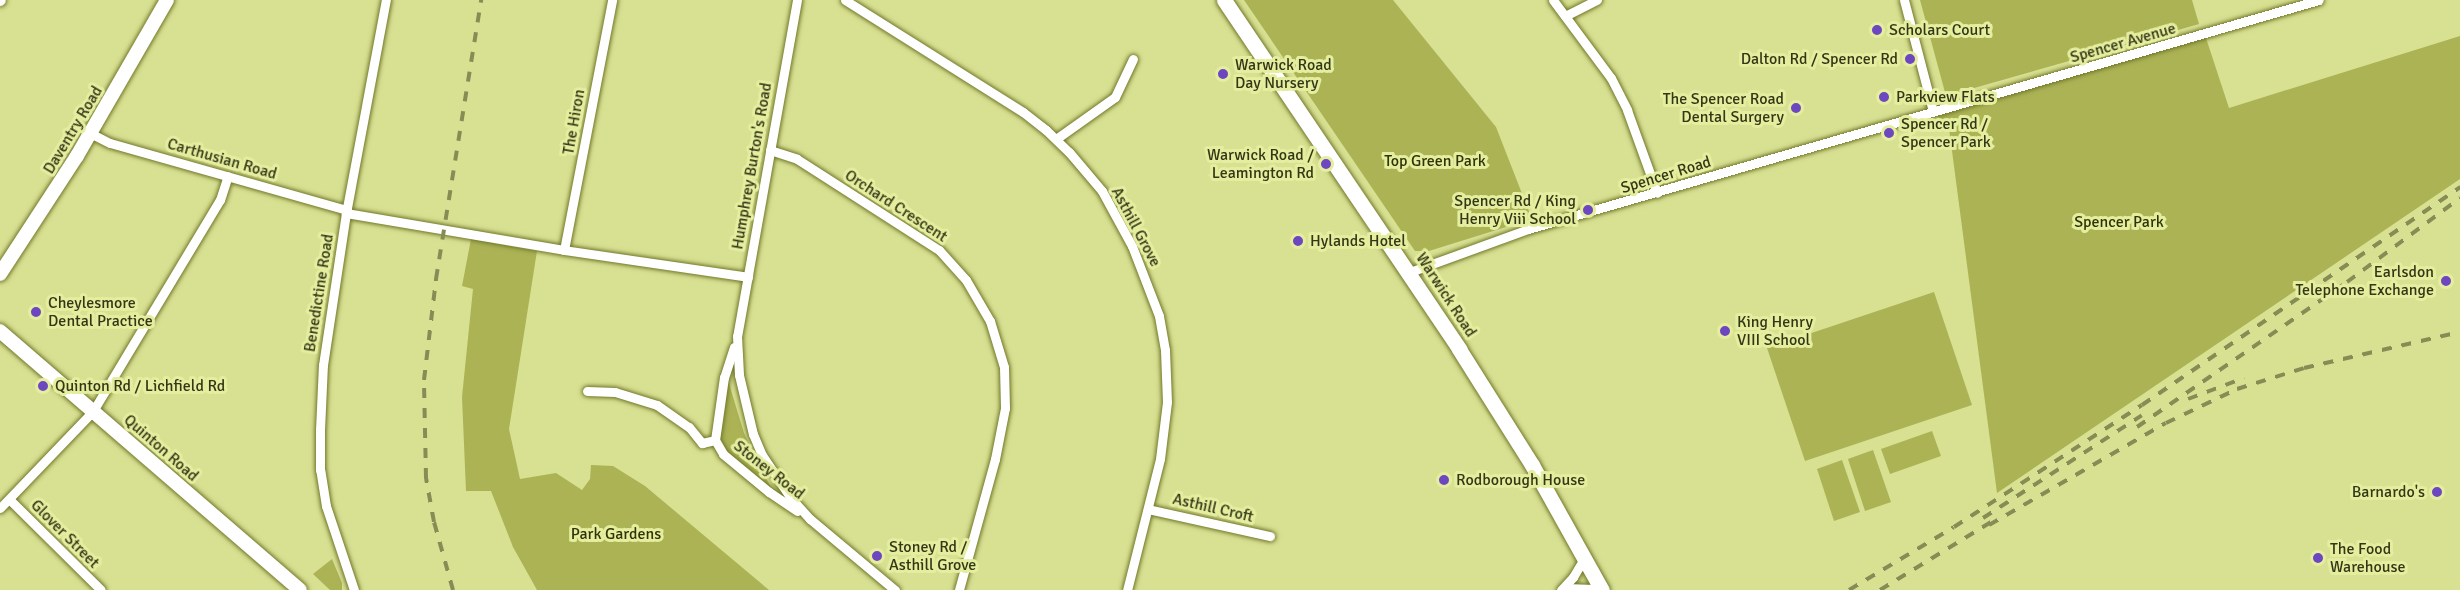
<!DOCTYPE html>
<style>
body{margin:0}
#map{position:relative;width:2460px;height:590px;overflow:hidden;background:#d8e092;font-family:Signika,sans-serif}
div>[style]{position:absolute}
.green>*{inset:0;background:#abb355}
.roads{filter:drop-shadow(0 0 2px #727829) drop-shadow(0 0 2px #727829)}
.street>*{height:9px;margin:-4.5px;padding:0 4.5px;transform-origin:4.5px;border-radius:4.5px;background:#fff}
.secondary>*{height:14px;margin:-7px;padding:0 7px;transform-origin:7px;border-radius:7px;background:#fff}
.primary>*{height:15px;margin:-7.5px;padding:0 7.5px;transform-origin:7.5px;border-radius:7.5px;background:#fff}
.rail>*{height:4px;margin-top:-2px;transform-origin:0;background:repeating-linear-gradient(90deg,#878c55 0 10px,transparent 0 20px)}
.dots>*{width:16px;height:16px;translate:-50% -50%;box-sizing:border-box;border:3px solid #e5ee9e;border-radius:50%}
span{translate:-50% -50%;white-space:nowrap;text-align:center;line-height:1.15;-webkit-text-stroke:6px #e5ee9e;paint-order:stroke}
.poi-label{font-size:16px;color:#343717}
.left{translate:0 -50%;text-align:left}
.right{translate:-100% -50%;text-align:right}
.street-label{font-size:16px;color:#343717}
.park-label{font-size:16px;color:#303307}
</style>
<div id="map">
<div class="green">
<div style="clip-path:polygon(1244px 0,1393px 0,1496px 127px,1532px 219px,1429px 251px,1415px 251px)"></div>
<div style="clip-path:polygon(1920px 0,2192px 0,2199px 24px,1946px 96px)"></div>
<div style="clip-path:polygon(2205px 35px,2229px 108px,2460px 36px,2460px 179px,1997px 493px,1949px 128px,1933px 111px)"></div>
<div style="clip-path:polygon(471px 239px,537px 251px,509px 429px,520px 479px,556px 473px,582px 490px,590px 479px,591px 465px,613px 466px,645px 486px,769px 590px,537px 590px,513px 547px,491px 491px,466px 491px,462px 397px,473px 289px,462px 286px)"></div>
<div style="clip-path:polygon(1934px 292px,1972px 405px,1805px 461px,1767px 348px)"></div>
<div style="clip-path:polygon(727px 377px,744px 433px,772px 490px,727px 454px,719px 440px)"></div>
<div style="clip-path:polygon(1932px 431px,1941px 456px,1890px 474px,1881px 449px)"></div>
<div style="clip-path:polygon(1873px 450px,1891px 502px,1865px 511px,1848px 459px)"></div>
<div style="clip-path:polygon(1842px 460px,1860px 512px,1834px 521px,1817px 469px)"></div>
<div style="clip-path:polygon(332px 559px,342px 583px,342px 590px,330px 590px,313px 574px)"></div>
</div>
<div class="roads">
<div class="street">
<div style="left:797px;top:0;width:341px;rotate:100.1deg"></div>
<div style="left:737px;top:336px;width:39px;rotate:87deg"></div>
<div style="left:739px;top:375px;width:61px;rotate:76.7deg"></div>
<div style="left:753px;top:434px;width:23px;rotate:67deg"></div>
<div style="left:762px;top:455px;width:50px;rotate:56.3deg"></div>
<div style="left:790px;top:497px;width:30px;rotate:48deg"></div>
<div style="left:810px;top:519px;width:111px;rotate:39.9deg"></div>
<div style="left:845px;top:0;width:210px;rotate:32.2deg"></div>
<div style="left:1023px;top:112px;width:29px;rotate:38deg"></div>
<div style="left:1046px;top:130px;width:32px;rotate:44deg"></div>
<div style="left:1069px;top:152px;width:51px;rotate:49.8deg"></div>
<div style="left:1102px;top:191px;width:63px;rotate:61.4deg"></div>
<div style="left:1132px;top:246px;width:75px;rotate:68.9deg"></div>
<div style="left:1159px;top:316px;width:35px;rotate:80deg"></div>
<div style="left:1165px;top:350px;width:52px;rotate:87.8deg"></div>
<div style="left:1167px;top:402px;width:57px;rotate:97deg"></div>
<div style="left:1160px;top:459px;width:135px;rotate:104.1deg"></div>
<div style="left:1553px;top:0;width:97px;rotate:53.4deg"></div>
<div style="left:1611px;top:78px;width:36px;rotate:63deg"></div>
<div style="left:1627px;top:110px;width:88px;rotate:70.1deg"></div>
<div style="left:1904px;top:0;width:115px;rotate:75.4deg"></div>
<div style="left:0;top:1px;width:1px;rotate:-45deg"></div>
<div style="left:1565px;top:16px;width:36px;rotate:-27deg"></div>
<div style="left:90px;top:133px;width:22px;rotate:27deg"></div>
<div style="left:110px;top:143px;width:246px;rotate:15.8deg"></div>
<div style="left:1056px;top:139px;width:72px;rotate:-35.4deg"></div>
<div style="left:1115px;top:97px;width:42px;rotate:-64.7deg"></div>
<div style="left:770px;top:150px;width:28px;rotate:18deg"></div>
<div style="left:797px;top:159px;width:169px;rotate:32.7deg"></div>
<div style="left:939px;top:250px;width:40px;rotate:48deg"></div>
<div style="left:966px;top:280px;width:48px;rotate:59.7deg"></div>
<div style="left:990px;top:321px;width:48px;rotate:73.1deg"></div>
<div style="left:1004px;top:367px;width:41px;rotate:88.6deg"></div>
<div style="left:1005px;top:408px;width:52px;rotate:101.1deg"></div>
<div style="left:995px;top:459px;width:136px;rotate:105.4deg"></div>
<div style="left:346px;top:213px;width:221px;rotate:9.6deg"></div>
<div style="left:564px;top:250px;width:186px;rotate:8.3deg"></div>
<div style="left:564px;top:250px;width:255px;rotate:-79.1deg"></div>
<div style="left:1410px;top:272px;width:126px;rotate:-20deg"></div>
<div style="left:1528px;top:229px;width:823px;rotate:-16.15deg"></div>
<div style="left:734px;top:347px;width:32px;rotate:108deg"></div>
<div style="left:724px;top:377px;width:64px;rotate:98.1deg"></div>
<div style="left:715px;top:440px;width:16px;rotate:60deg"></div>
<div style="left:723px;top:454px;width:60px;rotate:39.6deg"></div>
<div style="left:769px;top:492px;width:34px;rotate:34deg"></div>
<div style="left:587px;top:391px;width:28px;rotate:2deg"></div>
<div style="left:615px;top:392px;width:44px;rotate:17.2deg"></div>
<div style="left:657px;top:405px;width:39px;rotate:35deg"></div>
<div style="left:689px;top:427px;width:21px;rotate:51deg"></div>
<div style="left:702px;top:443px;width:13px;rotate:-13deg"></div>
<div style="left:9px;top:499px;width:129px;rotate:44.7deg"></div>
<div style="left:0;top:508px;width:134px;rotate:-46.2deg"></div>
<div style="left:93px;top:411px;width:246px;rotate:-59deg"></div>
<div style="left:220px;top:200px;width:25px;rotate:-72deg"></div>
<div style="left:1148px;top:509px;width:125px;rotate:12.5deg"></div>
<div style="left:1565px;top:588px;width:36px;rotate:2deg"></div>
<div style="left:354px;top:590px;width:89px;rotate:-108.4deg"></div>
<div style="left:326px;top:506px;width:36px;rotate:-99deg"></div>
<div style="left:320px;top:470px;width:40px;rotate:-90deg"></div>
<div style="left:320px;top:430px;width:65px;rotate:-87.4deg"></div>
<div style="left:323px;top:365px;width:154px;rotate:-81.4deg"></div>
<div style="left:346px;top:213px;width:217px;rotate:-79.4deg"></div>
<div style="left:1561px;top:590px;width:18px;rotate:-47deg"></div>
<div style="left:1573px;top:577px;width:21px;rotate:-59deg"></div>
</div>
<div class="secondary">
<div style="left:0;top:274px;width:141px;rotate:-56.9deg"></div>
<div style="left:77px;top:156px;width:180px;rotate:-60deg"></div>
<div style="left:0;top:331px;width:396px;rotate:40.8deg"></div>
</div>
<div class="primary">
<div style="left:1224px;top:0;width:421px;rotate:56deg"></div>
<div style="left:1459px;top:349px;width:137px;rotate:57.8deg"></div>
<div style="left:1532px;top:465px;width:143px;rotate:60.8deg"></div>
</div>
</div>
<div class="rail">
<div style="left:2188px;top:399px;width:60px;rotate:-20.6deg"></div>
<div style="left:2137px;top:427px;width:255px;rotate:-34.6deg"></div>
<div style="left:2347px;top:282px;width:141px;rotate:-36.6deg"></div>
<div style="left:1983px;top:518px;width:189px;rotate:-32.9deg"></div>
<div style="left:1989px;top:525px;width:204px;rotate:-30deg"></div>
<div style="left:2166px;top:423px;width:79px;rotate:-25.6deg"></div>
<div style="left:2237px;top:389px;width:70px;rotate:-17.4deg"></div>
<div style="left:2304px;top:368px;width:160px;rotate:-13deg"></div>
<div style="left:453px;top:590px;width:71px;rotate:-105.6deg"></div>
<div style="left:434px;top:522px;width:45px;rotate:-100.3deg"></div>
<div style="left:426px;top:478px;width:98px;rotate:-91.2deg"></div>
<div style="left:424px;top:380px;width:102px;rotate:-83.2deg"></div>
<div style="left:436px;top:279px;width:283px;rotate:-80.8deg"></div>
<div style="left:1849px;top:590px;width:122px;rotate:-31deg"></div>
<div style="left:1954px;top:527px;width:224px;rotate:-33deg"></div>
<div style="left:2142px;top:405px;width:386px;rotate:-34.4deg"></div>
<div style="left:1880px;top:590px;width:136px;rotate:-31.5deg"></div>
</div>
<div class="dots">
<div style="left:1877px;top:30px;background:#6d47c0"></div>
<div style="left:1910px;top:59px;background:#6d47c0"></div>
<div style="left:1223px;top:74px;background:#6d47c0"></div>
<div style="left:1884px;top:97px;background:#6d47c0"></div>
<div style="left:1796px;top:108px;background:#6d47c0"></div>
<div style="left:1889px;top:133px;background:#6d47c0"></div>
<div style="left:1326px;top:164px;background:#6d47c0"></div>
<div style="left:1588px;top:210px;background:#6d47c0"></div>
<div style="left:1298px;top:241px;background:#6d47c0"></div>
<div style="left:2446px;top:281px;background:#6d47c0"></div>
<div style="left:36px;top:312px;background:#6d47c0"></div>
<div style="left:1725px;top:331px;background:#6d47c0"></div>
<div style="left:43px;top:386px;background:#6d47c0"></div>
<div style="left:1444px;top:480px;background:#6d47c0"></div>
<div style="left:2437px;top:492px;background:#6d47c0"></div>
<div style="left:877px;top:556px;background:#6d47c0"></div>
<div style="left:2318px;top:558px;background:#6d47c0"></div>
</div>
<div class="poi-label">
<span class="left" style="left:1889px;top:30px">Scholars Court</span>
<span class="right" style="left:1898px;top:59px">Dalton Rd / Spencer Rd</span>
<span class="left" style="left:1235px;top:74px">Warwick Road<br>Day Nursery</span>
<span class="left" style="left:1896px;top:97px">Parkview Flats</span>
<span class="right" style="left:1784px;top:108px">The Spencer Road<br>Dental Surgery</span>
<span class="left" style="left:1901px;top:133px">Spencer Rd /<br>Spencer Park</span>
<span class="right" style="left:1314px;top:164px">Warwick Road /<br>Leamington Rd</span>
<span class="right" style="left:1576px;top:210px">Spencer Rd / King<br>Henry Viii School</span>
<span class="left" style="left:1310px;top:241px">Hylands Hotel</span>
<span class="right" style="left:2434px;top:281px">Earlsdon<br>Telephone Exchange</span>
<span class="left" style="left:48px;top:312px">Cheylesmore<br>Dental Practice</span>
<span class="left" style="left:1737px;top:331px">King Henry<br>VIII School</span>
<span class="left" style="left:55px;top:386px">Quinton Rd / Lichfield Rd</span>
<span class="left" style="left:1456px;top:480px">Rodborough House</span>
<span class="right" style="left:2425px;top:492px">Barnardo's</span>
<span class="left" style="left:889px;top:556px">Stoney Rd /<br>Asthill Grove</span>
<span class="left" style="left:2330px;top:558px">The Food<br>Warehouse</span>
</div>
<div class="street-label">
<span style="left:2123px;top:43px;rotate:-16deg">Spencer Avenue</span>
<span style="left:574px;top:122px;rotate:-80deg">The Hiron</span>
<span style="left:73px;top:130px;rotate:-59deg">Daventry Road</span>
<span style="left:222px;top:159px;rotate:16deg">Carthusian Road</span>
<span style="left:752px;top:166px;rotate:-80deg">Humphrey Burton's Road</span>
<span style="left:1666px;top:175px;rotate:-17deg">Spencer Road</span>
<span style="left:896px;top:206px;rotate:33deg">Orchard Crescent</span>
<span style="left:1136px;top:227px;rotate:62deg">Asthill Grove</span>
<span style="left:319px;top:293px;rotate:-81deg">Benedictine Road</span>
<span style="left:1446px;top:295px;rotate:57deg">Warwick Road</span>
<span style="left:161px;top:448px;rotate:41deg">Quinton Road</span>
<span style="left:769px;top:470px;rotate:38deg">Stoney Road</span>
<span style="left:1213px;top:508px;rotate:13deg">Asthill Croft</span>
<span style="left:65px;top:534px;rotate:45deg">Glover Street</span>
</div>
<div class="park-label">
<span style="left:1435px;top:161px">Top Green Park</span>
<span style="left:2119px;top:222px">Spencer Park</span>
<span style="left:616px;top:534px">Park Gardens</span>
</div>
</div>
